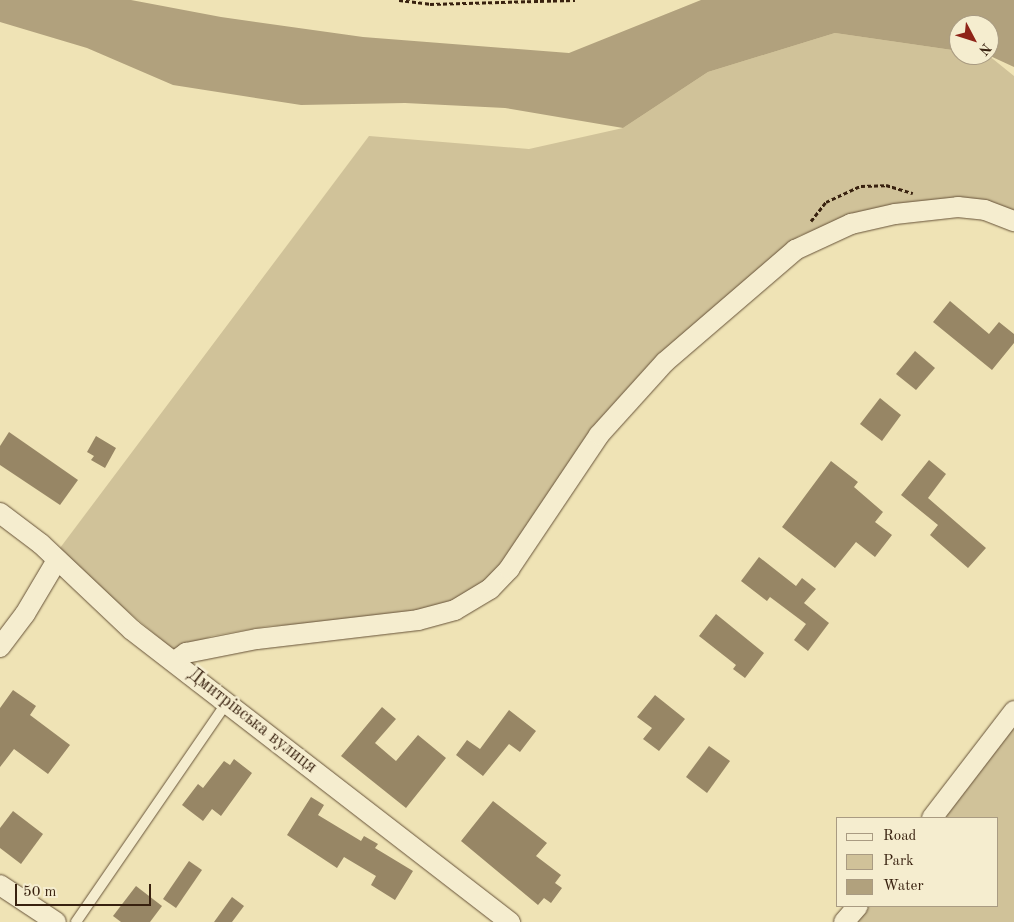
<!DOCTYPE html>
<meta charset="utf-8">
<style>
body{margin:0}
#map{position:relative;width:1014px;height:922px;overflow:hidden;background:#efe3b5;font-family:"Old Standard TT",serif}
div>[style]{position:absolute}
.green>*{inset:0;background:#d0c299}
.water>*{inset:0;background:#b1a17d}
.building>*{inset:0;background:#978665}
.path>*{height:3px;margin-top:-1.5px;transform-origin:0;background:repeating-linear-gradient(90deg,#38210f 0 4px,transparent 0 6.5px)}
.roads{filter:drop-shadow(0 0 1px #665238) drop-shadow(0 0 1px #665238)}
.lane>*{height:10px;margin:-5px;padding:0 5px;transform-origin:5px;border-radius:5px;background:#f5edcf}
.street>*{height:20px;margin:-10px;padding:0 10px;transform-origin:10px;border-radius:10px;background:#f5edcf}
span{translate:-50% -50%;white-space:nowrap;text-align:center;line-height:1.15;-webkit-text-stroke:5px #f5edcf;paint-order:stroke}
.street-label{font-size:18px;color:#38210f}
.legend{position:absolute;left:836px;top:817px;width:162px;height:90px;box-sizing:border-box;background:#f5edcf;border:1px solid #a99b82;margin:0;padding:6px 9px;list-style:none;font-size:15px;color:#38210f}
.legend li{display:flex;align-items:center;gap:10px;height:25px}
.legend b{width:25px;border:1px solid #a99b82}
.north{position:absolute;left:949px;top:15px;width:50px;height:50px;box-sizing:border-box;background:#f5edcf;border:1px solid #a99b82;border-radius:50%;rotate:130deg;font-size:14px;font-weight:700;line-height:20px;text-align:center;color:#38210f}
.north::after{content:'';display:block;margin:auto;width:18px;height:22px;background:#8f2418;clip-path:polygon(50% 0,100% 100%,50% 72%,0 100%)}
.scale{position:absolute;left:15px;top:884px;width:136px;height:22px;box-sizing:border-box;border:2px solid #38210f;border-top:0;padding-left:6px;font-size:15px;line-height:18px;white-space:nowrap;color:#38210f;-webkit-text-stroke:4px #f5edcf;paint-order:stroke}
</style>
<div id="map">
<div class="green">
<div style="clip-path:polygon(835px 33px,959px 51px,959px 55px,988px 55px,1014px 76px,1014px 217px,961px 202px,840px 220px,799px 236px,685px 333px,492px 579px,439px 610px,326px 623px,269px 626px,212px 636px,175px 651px,57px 552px,369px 136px,529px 149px,623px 128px,708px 72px)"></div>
<div style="clip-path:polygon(1014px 722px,1014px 922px,855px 922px,868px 906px,998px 906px,998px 818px,937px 818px)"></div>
</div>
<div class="water">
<div style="clip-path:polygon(0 0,131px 0,221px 17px,363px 37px,569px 53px,701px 0,1014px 0,1014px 67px,988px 55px,989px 25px,959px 25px,959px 51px,835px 33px,708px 72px,623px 128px,505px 108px,405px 103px,301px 105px,173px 85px,87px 48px,0 22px)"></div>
</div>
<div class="building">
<div style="clip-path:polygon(950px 301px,989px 334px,999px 322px,1014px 334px,1014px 343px,992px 370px,933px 322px)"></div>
<div style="clip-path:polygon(915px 351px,935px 368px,916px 390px,896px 374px)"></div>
<div style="clip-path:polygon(880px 398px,901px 415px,882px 441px,860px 424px)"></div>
<div style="clip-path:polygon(9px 432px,78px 480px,60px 505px,0 465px,0 446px)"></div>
<div style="clip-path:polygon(96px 436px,116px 448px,105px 468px,91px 460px,94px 456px,87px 452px)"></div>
<div style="clip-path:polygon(929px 460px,946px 474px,928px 498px,986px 548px,968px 568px,930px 535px,938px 525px,901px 495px)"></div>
<div style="clip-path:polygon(831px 461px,858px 482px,854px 487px,883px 512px,875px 522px,892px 535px,875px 557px,856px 542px,835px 568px,782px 527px)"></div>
<div style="clip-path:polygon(759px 557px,796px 586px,802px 578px,816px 589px,804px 603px,829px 623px,808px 651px,794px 640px,806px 624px,770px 597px,767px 601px,741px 581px)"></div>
<div style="clip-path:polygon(716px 614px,764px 653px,745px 678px,733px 669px,736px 665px,699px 636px)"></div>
<div style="clip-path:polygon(13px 690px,36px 706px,30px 715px,70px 745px,48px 774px,14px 749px,0 767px,0 708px)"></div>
<div style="clip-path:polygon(655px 695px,685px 719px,659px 751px,643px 739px,652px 728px,637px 717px)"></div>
<div style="clip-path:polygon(382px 707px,396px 719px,375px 743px,396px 761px,418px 735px,446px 758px,406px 808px,341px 756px)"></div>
<div style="clip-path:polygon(509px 710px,536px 731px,520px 752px,509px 744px,483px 776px,456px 755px,467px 740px,480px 749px)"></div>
<div style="clip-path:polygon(709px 746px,730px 761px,707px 793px,686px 777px)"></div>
<div style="clip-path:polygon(234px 759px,252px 773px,221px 816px,212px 809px,203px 821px,182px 805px,198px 784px,203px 788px,224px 761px,230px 765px)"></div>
<div style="clip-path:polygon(311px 797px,324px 805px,318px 815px,361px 841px,364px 836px,378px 844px,375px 848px,413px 871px,395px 900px,371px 885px,376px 876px,344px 857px,337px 868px,287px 835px)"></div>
<div style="clip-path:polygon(493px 801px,547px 843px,536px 856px,561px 875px,555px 883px,562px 888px,551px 903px,544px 898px,538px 905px,461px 841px)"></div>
<div style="clip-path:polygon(13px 811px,43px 834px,21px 864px,0 848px,0 828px)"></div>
<div style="clip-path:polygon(189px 861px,202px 870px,176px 908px,163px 899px)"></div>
<div style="clip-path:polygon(136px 886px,162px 906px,150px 922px,121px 922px,113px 916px)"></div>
<div style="clip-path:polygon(232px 897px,244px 906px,232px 922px,214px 922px)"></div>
</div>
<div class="path">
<div style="left:399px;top:0;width:31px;rotate:7deg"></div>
<div style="left:430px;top:4px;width:145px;rotate:-1.6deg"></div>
<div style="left:811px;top:221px;width:24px;rotate:-52deg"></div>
<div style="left:826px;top:202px;width:38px;rotate:-25deg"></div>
<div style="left:861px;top:186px;width:25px;rotate:-2deg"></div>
<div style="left:886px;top:185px;width:28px;rotate:17deg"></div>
</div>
<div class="roads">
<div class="lane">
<div style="left:76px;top:922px;width:267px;rotate:-55.5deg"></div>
</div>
<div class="street">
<div style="left:0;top:513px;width:51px;rotate:37.1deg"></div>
<div style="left:41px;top:544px;width:125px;rotate:43.4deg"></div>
<div style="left:132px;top:630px;width:478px;rotate:37.7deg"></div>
<div style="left:0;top:647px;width:41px;rotate:-52.9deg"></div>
<div style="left:25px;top:614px;width:63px;rotate:-59.3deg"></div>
<div style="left:175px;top:661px;width:14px;rotate:-36deg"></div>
<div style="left:186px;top:653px;width:72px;rotate:-11.2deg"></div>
<div style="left:257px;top:639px;width:162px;rotate:-6.7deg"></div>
<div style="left:418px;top:620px;width:38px;rotate:-15deg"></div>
<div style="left:455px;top:610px;width:41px;rotate:-31deg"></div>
<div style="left:490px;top:589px;width:28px;rotate:-46deg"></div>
<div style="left:509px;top:569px;width:161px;rotate:-56.1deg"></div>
<div style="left:599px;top:435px;width:98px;rotate:-47.9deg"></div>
<div style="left:665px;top:362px;width:172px;rotate:-40.7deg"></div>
<div style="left:795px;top:250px;width:62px;rotate:-24.9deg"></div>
<div style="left:851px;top:224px;width:45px;rotate:-12.8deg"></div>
<div style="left:895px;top:214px;width:63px;rotate:-6.3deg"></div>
<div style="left:958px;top:207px;width:27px;rotate:6deg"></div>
<div style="left:985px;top:210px;width:31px;rotate:21deg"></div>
<div style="left:932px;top:818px;width:135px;rotate:-52.5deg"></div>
<div style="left:0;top:885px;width:67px;rotate:33.5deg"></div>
<div style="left:844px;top:922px;width:21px;rotate:-49deg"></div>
</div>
</div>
<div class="street-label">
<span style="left:252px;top:721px;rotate:38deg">Дмитрівська вулиця</span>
</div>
<ul class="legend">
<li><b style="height:6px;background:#f5edcf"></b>Road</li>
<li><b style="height:14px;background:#d0c299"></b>Park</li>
<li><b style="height:14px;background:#b1a17d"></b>Water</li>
</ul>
<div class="north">N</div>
<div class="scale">50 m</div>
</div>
